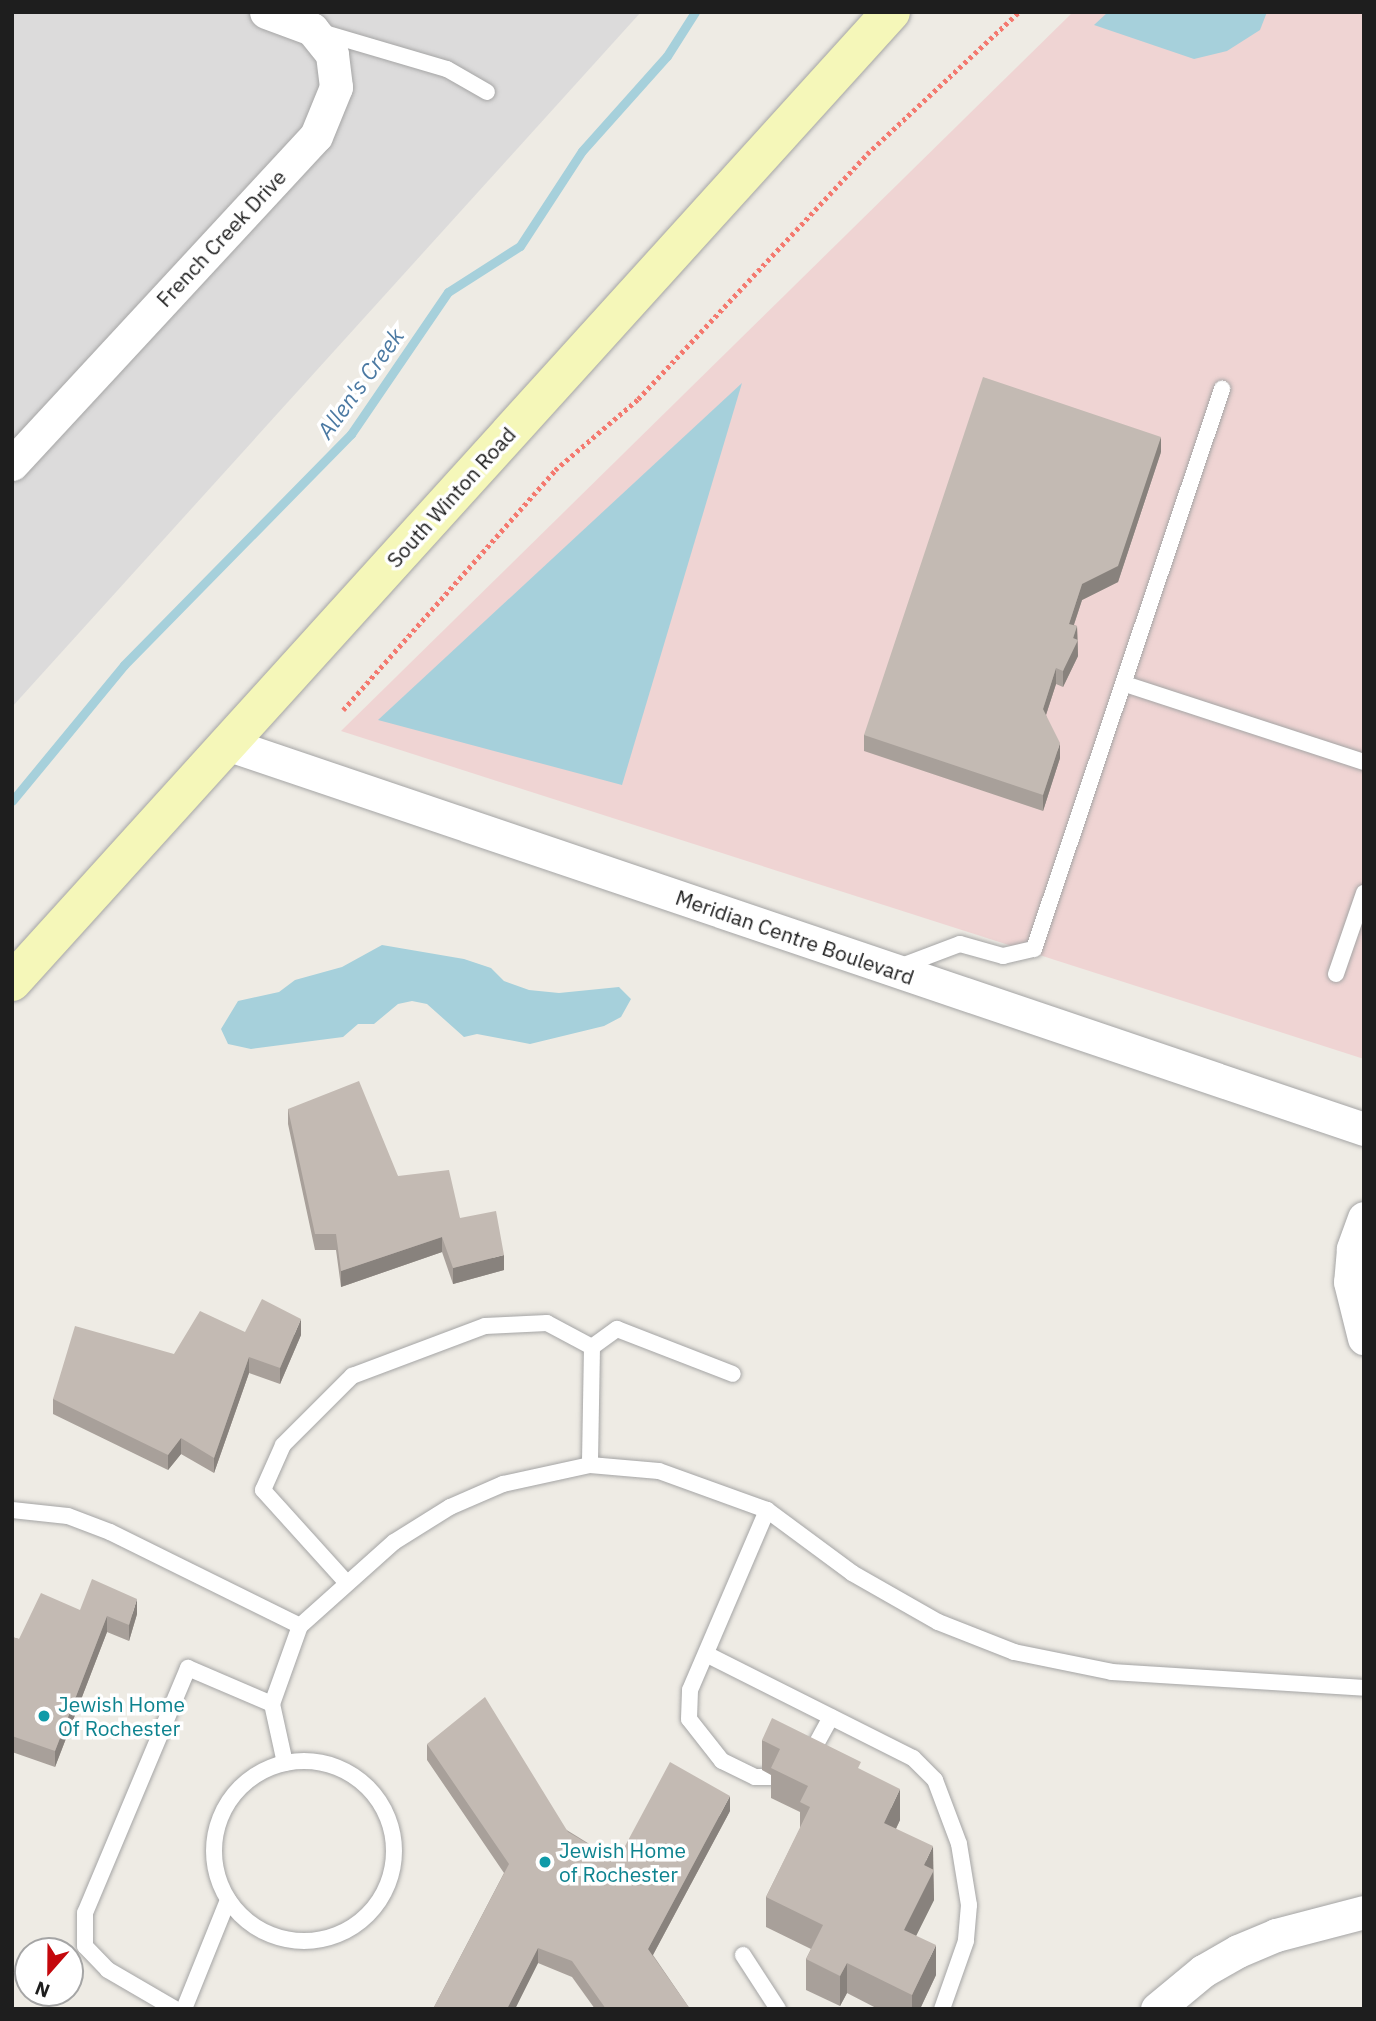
<!DOCTYPE html>
<style>
body{margin:0}
#map{position:relative;width:1376px;height:2021px;overflow:hidden;background:#eeebe4;font-family:"IBM Plex Sans",sans-serif}
div>[style]{position:absolute}
.residential>*{inset:0;background:#dcdbdb}
.commercial>*{inset:0;background:#efd4d3}
.water>*{inset:0;background:#a6d0db}
.stream>*{height:9px;margin:-4.5px;padding:0 4.5px;transform-origin:4.5px;border-radius:4.5px;background:#a6d0db}
.path>*{height:4.5px;margin-top:-2.25px;transform-origin:0;background:repeating-linear-gradient(90deg,#f4796f 0 3.5px,transparent 0 7px)}
.roads{filter:drop-shadow(0 0 2px #a5a5a5) drop-shadow(0 0 2px #a5a5a5)}
.service>*{height:16px;margin:-8px;padding:0 8px;transform-origin:8px;border-radius:8px;background:#fff}
.service>.ring{margin:-8px;padding:0;box-sizing:content-box;background:none;border:16px solid #fff;border-radius:50%}
.minor>*{height:33px;margin:-16.5px;padding:0 16.5px;transform-origin:16.5px;border-radius:16.5px;background:#fff}
.secondary>*{height:38px;margin:-19px;padding:0 19px;transform-origin:19px;border-radius:19px;background:#f5f7b9}
.wall>*{inset:0;background:#a8a09a}
.shaded-wall>*{inset:0;background:#88827d}
.building>*{inset:0;background:#c3bab3}
.dots>*{width:19px;height:19px;translate:-50% -50%;box-sizing:border-box;border:4px solid #fff;border-radius:50%}
span{translate:-50% -50%;white-space:nowrap;text-align:center;line-height:1.15;-webkit-text-stroke:7px #fff;paint-order:stroke}
.street-label{font-size:21px;color:#1e1e1e}
.culture-label{font-size:21px;color:#0d838f}
.left{translate:0 -50%;text-align:left}
.water-label{font-size:23px;color:#4b79a2;font-style:italic}
.frame{position:absolute;inset:0;border:14px solid #1e1e1e;pointer-events:none}
.north{position:absolute;left:14px;top:1937px;width:70px;height:70px;box-sizing:border-box;background:#fff;border:2px solid #a5a5a5;border-radius:50%;rotate:201deg;font-size:19px;font-weight:700;line-height:28px;text-align:center;color:#1e1e1e}
.north::after{content:'';display:block;margin:auto;width:24px;height:32px;background:#c4070c;clip-path:polygon(50% 0,100% 100%,50% 72%,0 100%)}
</style>
<div id="map">
<div class="residential">
<div style="clip-path:polygon(12px 12px,641px 12px,12px 707px)"></div>
</div>
<div class="commercial">
<div style="clip-path:polygon(1073px 12px,1364px 12px,1364px 1059px,341px 731px)"></div>
</div>
<div class="water">
<div style="clip-path:polygon(1108px 12px,1267px 12px,1260px 30px,1227px 51px,1194px 59px,1094px 25px)"></div>
<div style="clip-path:polygon(742px 383px,622px 785px,378px 720px)"></div>
<div style="clip-path:polygon(382px 945px,464px 959px,491px 968px,504px 981px,529px 990px,559px 993px,619px 987px,631px 999px,621px 1017px,604px 1026px,530px 1044px,477px 1034px,464px 1037px,427px 1004px,412px 1001px,398px 1004px,374px 1024px,358px 1024px,343px 1037px,251px 1049px,228px 1044px,221px 1029px,238px 1001px,279px 992px,295px 980px,342px 967px)"></div>
</div>
<div class="stream">
<div style="left:12px;top:801px;width:176px;rotate:-50.5deg"></div>
<div style="left:124px;top:665px;width:324px;rotate:-45.5deg"></div>
<div style="left:351px;top:434px;width:172px;rotate:-55.7deg"></div>
<div style="left:448px;top:292px;width:85px;rotate:-32.6deg"></div>
<div style="left:520px;top:246px;width:113px;rotate:-56.9deg"></div>
<div style="left:582px;top:151px;width:127px;rotate:-48.2deg"></div>
<div style="left:667px;top:56px;width:52px;rotate:-57.5deg"></div>
</div>
<div class="path">
<div style="left:343px;top:710px;width:320px;rotate:-48.5deg"></div>
<div style="left:555px;top:470px;width:109px;rotate:-40.5deg"></div>
<div style="left:638px;top:399px;width:335px;rotate:-46.9deg"></div>
<div style="left:867px;top:154px;width:208px;rotate:-43.1deg"></div>
</div>
<div class="roads">
<div class="service">
<div style="left:321px;top:32px;width:131px;rotate:16.4deg"></div>
<div style="left:447px;top:69px;width:46px;rotate:29.9deg"></div>
<div style="left:1125px;top:684px;width:251px;rotate:18.1deg"></div>
<div style="left:899px;top:967px;width:65px;rotate:-20.7deg"></div>
<div style="left:960px;top:944px;width:45px;rotate:15.6deg"></div>
<div style="left:1003px;top:956px;width:32px;rotate:-13deg"></div>
<div style="left:1034px;top:949px;width:591px;rotate:-71.44deg"></div>
<div style="left:1336px;top:974px;width:86px;rotate:-70.9deg"></div>
<div style="left:592px;top:1347px;width:31px;rotate:-36deg"></div>
<div style="left:617px;top:1329px;width:124px;rotate:21.2deg"></div>
<div style="left:12px;top:1510px;width:56px;rotate:6.1deg"></div>
<div style="left:68px;top:1516px;width:45px;rotate:20.9deg"></div>
<div style="left:110px;top:1532px;width:212px;rotate:26.3deg"></div>
<div style="left:346px;top:1582px;width:124px;rotate:-132.1deg"></div>
<div style="left:263px;top:1490px;width:49px;rotate:-66deg"></div>
<div style="left:283px;top:1445px;width:98px;rotate:-45deg"></div>
<div style="left:352px;top:1376px;width:142px;rotate:-20.6deg"></div>
<div style="left:485px;top:1326px;width:62px;rotate:-2.8deg"></div>
<div style="left:547px;top:1323px;width:51px;rotate:28.1deg"></div>
<div style="left:592px;top:1347px;width:118px;rotate:91deg"></div>
<div style="left:706px;top:1654px;width:232px;rotate:26.7deg"></div>
<div style="left:913px;top:1758px;width:31px;rotate:45deg"></div>
<div style="left:935px;top:1780px;width:68px;rotate:69.4deg"></div>
<div style="left:959px;top:1844px;width:62px;rotate:80.7deg"></div>
<div style="left:969px;top:1905px;width:36px;rotate:95deg"></div>
<div style="left:966px;top:1941px;width:72px;rotate:109.4deg"></div>
<div style="left:808px;top:1759px;width:48px;rotate:-61.3deg"></div>
<div class="ring" style="left:214px;top:1761px;width:164px;height:164px"></div>
<div style="left:285px;top:1763px;width:60px;rotate:-102.4deg"></div>
<div style="left:272px;top:1704px;width:83px;rotate:-70.3deg"></div>
<div style="left:300px;top:1626px;width:126px;rotate:-41.8deg"></div>
<div style="left:394px;top:1542px;width:66px;rotate:-32deg"></div>
<div style="left:450px;top:1507px;width:58px;rotate:-23.5deg"></div>
<div style="left:503px;top:1484px;width:89px;rotate:-12.3deg"></div>
<div style="left:590px;top:1465px;width:69px;rotate:5deg"></div>
<div style="left:659px;top:1471px;width:115px;rotate:19.9deg"></div>
<div style="left:788px;top:1777px;width:33px;rotate:180deg"></div>
<div style="left:755px;top:1777px;width:37px;rotate:-154deg"></div>
<div style="left:722px;top:1761px;width:53px;rotate:-128.2deg"></div>
<div style="left:689px;top:1719px;width:29px;rotate:-88deg"></div>
<div style="left:690px;top:1690px;width:196px;rotate:-66.8deg"></div>
<div style="left:767px;top:1510px;width:106px;rotate:36.5deg"></div>
<div style="left:852px;top:1573px;width:99px;rotate:29.7deg"></div>
<div style="left:938px;top:1622px;width:82px;rotate:21.5deg"></div>
<div style="left:1014px;top:1652px;width:100px;rotate:11.5deg"></div>
<div style="left:1112px;top:1672px;width:253px;rotate:3.6deg"></div>
<div style="left:743px;top:1955px;width:64px;rotate:57.1deg"></div>
<div style="left:175px;top:2009px;width:78px;rotate:-149.8deg"></div>
<div style="left:108px;top:1970px;width:33px;rotate:-134deg"></div>
<div style="left:85px;top:1946px;width:33px;rotate:-90deg"></div>
<div style="left:85px;top:1913px;width:266px;rotate:-67.2deg"></div>
<div style="left:188px;top:1668px;width:91px;rotate:23.2deg"></div>
<div style="left:184px;top:2009px;width:118px;rotate:-68deg"></div>
</div>
<div class="minor">
<div style="left:12px;top:464px;width:447px;rotate:-47.2deg"></div>
<div style="left:316px;top:136px;width:53px;rotate:-67.8deg"></div>
<div style="left:336px;top:87px;width:33px;rotate:-97deg"></div>
<div style="left:332px;top:54px;width:32px;rotate:-129deg"></div>
<div style="left:312px;top:29px;width:49px;rotate:-159.7deg"></div>
<div style="left:227px;top:744px;width:1200px;rotate:18.71deg"></div>
<div style="left:1364px;top:1218px;width:33px;rotate:110deg"></div>
<div style="left:1353px;top:1249px;width:33px;rotate:95deg"></div>
<div style="left:1350px;top:1282px;width:58px;rotate:76deg"></div>
<div style="left:1157px;top:2009px;width:60px;rotate:-39.6deg"></div>
<div style="left:1203px;top:1971px;width:40px;rotate:-29.7deg"></div>
<div style="left:1238px;top:1951px;width:41px;rotate:-22.8deg"></div>
<div style="left:1276px;top:1935px;width:91px;rotate:-14.6deg"></div>
</div>
<div class="secondary">
<div style="left:12px;top:982px;width:1309px;rotate:-47.82deg"></div>
</div>
</div>
<div class="wall">
<div style="clip-path:polygon(1364px 99px,1364px 122px,1362px 121px,1362px 105px)"></div>
<div style="clip-path:polygon(1161px 452px,1118px 582px,1082px 600px,1074px 625px,1077px 626px,1078px 656px,1063px 687px,1056px 684px,1046px 715px,1060px 758px,1043px 811px,864px 751px,864px 735px)"></div>
<div style="clip-path:polygon(288px 1109px,398px 1176px,460px 1218px,504px 1270px,453px 1284px,442px 1252px,341px 1287px,336px 1250px,315px 1250px,288px 1124px)"></div>
<div style="clip-path:polygon(245px 1332px,301px 1335px,280px 1384px,249px 1373px,214px 1473px,181px 1454px,168px 1470px,53px 1414px,53px 1399px,174px 1354px)"></div>
<div style="clip-path:polygon(80px 1610px,137px 1614px,129px 1641px,107px 1632px,55px 1767px,12px 1752px,12px 1637px,19px 1639px)"></div>
<div style="clip-path:polygon(762px 1740px,861px 1770px,900px 1820px,896px 1829px,933px 1869px,934px 1900px,916px 1936px,936px 1975px,920px 2009px,878px 2009px,847px 1993px,840px 2006px,806px 1990px,806px 1959px,811px 1949px,766px 1927px,766px 1897px,800px 1829px,800px 1812px,771px 1798px,771px 1775px,762px 1770px)"></div>
<div style="clip-path:polygon(427px 1744px,617px 1861px,730px 1811px,653px 1955px,690px 2009px,595px 2009px,572px 1977px,538px 1963px,515px 2009px,433px 2009px,504px 1873px,427px 1760px)"></div>
</div>
<div class="shaded-wall">
<div style="clip-path:polygon(1161px 437px,1161px 452px,1118px 582px,1082px 600px,1069px 639px,1069px 624px,1082px 584px)"></div>
<div style="clip-path:polygon(1077px 626px,1078px 656px,1063px 687px,1063px 671px)"></div>
<div style="clip-path:polygon(1056px 668px,1056px 684px,1043px 724px,1043px 709px)"></div>
<div style="clip-path:polygon(1060px 743px,1060px 758px,1043px 811px,1043px 795px)"></div>
<div style="clip-path:polygon(442px 1237px,442px 1252px,341px 1287px,341px 1271px)"></div>
<div style="clip-path:polygon(504px 1255px,504px 1270px,453px 1284px,453px 1268px)"></div>
<div style="clip-path:polygon(301px 1319px,301px 1335px,280px 1384px,280px 1368px)"></div>
<div style="clip-path:polygon(249px 1357px,249px 1373px,214px 1473px,214px 1458px)"></div>
<div style="clip-path:polygon(181px 1438px,181px 1454px,168px 1470px,168px 1455px)"></div>
<div style="clip-path:polygon(137px 1599px,137px 1614px,129px 1641px,129px 1625px)"></div>
<div style="clip-path:polygon(107px 1616px,107px 1632px,55px 1767px,55px 1751px)"></div>
<div style="clip-path:polygon(900px 1789px,900px 1820px,884px 1853px,884px 1823px)"></div>
<div style="clip-path:polygon(730px 1796px,730px 1811px,648px 1964px,648px 1949px)"></div>
<div style="clip-path:polygon(933px 1846px,934px 1900px,904px 1960px,904px 1930px,924px 1865px)"></div>
<div style="clip-path:polygon(936px 1945px,936px 1975px,920px 2009px,912px 2009px,912px 1995px)"></div>
<div style="clip-path:polygon(538px 1948px,538px 1963px,515px 2009px,507px 2009px)"></div>
<div style="clip-path:polygon(847px 1963px,847px 1993px,840px 2006px,840px 1976px)"></div>
</div>
<div class="building">
<div style="clip-path:polygon(983px 377px,1161px 437px,1118px 566px,1082px 584px,1069px 624px,1077px 626px,1073px 638px,1078px 640px,1063px 671px,1056px 668px,1043px 709px,1060px 743px,1043px 795px,864px 735px)"></div>
<div style="clip-path:polygon(359px 1081px,398px 1176px,449px 1170px,460px 1218px,496px 1211px,504px 1255px,453px 1268px,442px 1237px,341px 1271px,336px 1234px,315px 1234px,288px 1109px)"></div>
<div style="clip-path:polygon(262px 1299px,301px 1319px,280px 1368px,249px 1357px,214px 1458px,181px 1438px,168px 1455px,53px 1399px,75px 1326px,174px 1354px,200px 1311px,245px 1332px)"></div>
<div style="clip-path:polygon(92px 1579px,137px 1599px,129px 1625px,107px 1616px,55px 1751px,12px 1736px,12px 1637px,19px 1639px,41px 1593px,80px 1610px)"></div>
<div style="clip-path:polygon(485px 1697px,568px 1832px,617px 1861px,670px 1762px,730px 1796px,648px 1949px,690px 2009px,606px 2009px,572px 1961px,538px 1948px,507px 2009px,433px 2009px,509px 1864px,427px 1744px)"></div>
<div style="clip-path:polygon(772px 1718px,861px 1762px,858px 1768px,900px 1789px,884px 1823px,933px 1846px,924px 1865px,934px 1870px,904px 1930px,936px 1945px,912px 1995px,847px 1963px,840px 1976px,806px 1959px,823px 1925px,766px 1897px,810px 1807px,800px 1802px,808px 1786px,771px 1768px,780px 1749px,762px 1740px)"></div>
</div>
<div class="dots">
<div style="left:44px;top:1716px;background:#0f9aa8"></div>
<div style="left:545px;top:1862px;background:#0f9aa8"></div>
</div>
<div class="street-label">
<span style="left:221px;top:238px;rotate:-47deg">French Creek Drive</span>
<span style="left:451px;top:497px;rotate:-48deg">South Winton Road</span>
<span style="left:795px;top:937px;rotate:19deg">Meridian Centre Boulevard</span>
</div>
<div class="culture-label">
<span class="left" style="left:58px;top:1716px">Jewish Home<br>Of Rochester</span>
<span class="left" style="left:559px;top:1862px">Jewish Home<br>of Rochester</span>
</div>
<div class="water-label">
<span style="left:360px;top:383px;rotate:-54deg">Allen's Creek</span>
</div>
<div class="frame"></div>
<div class="north">N</div>
</div>
